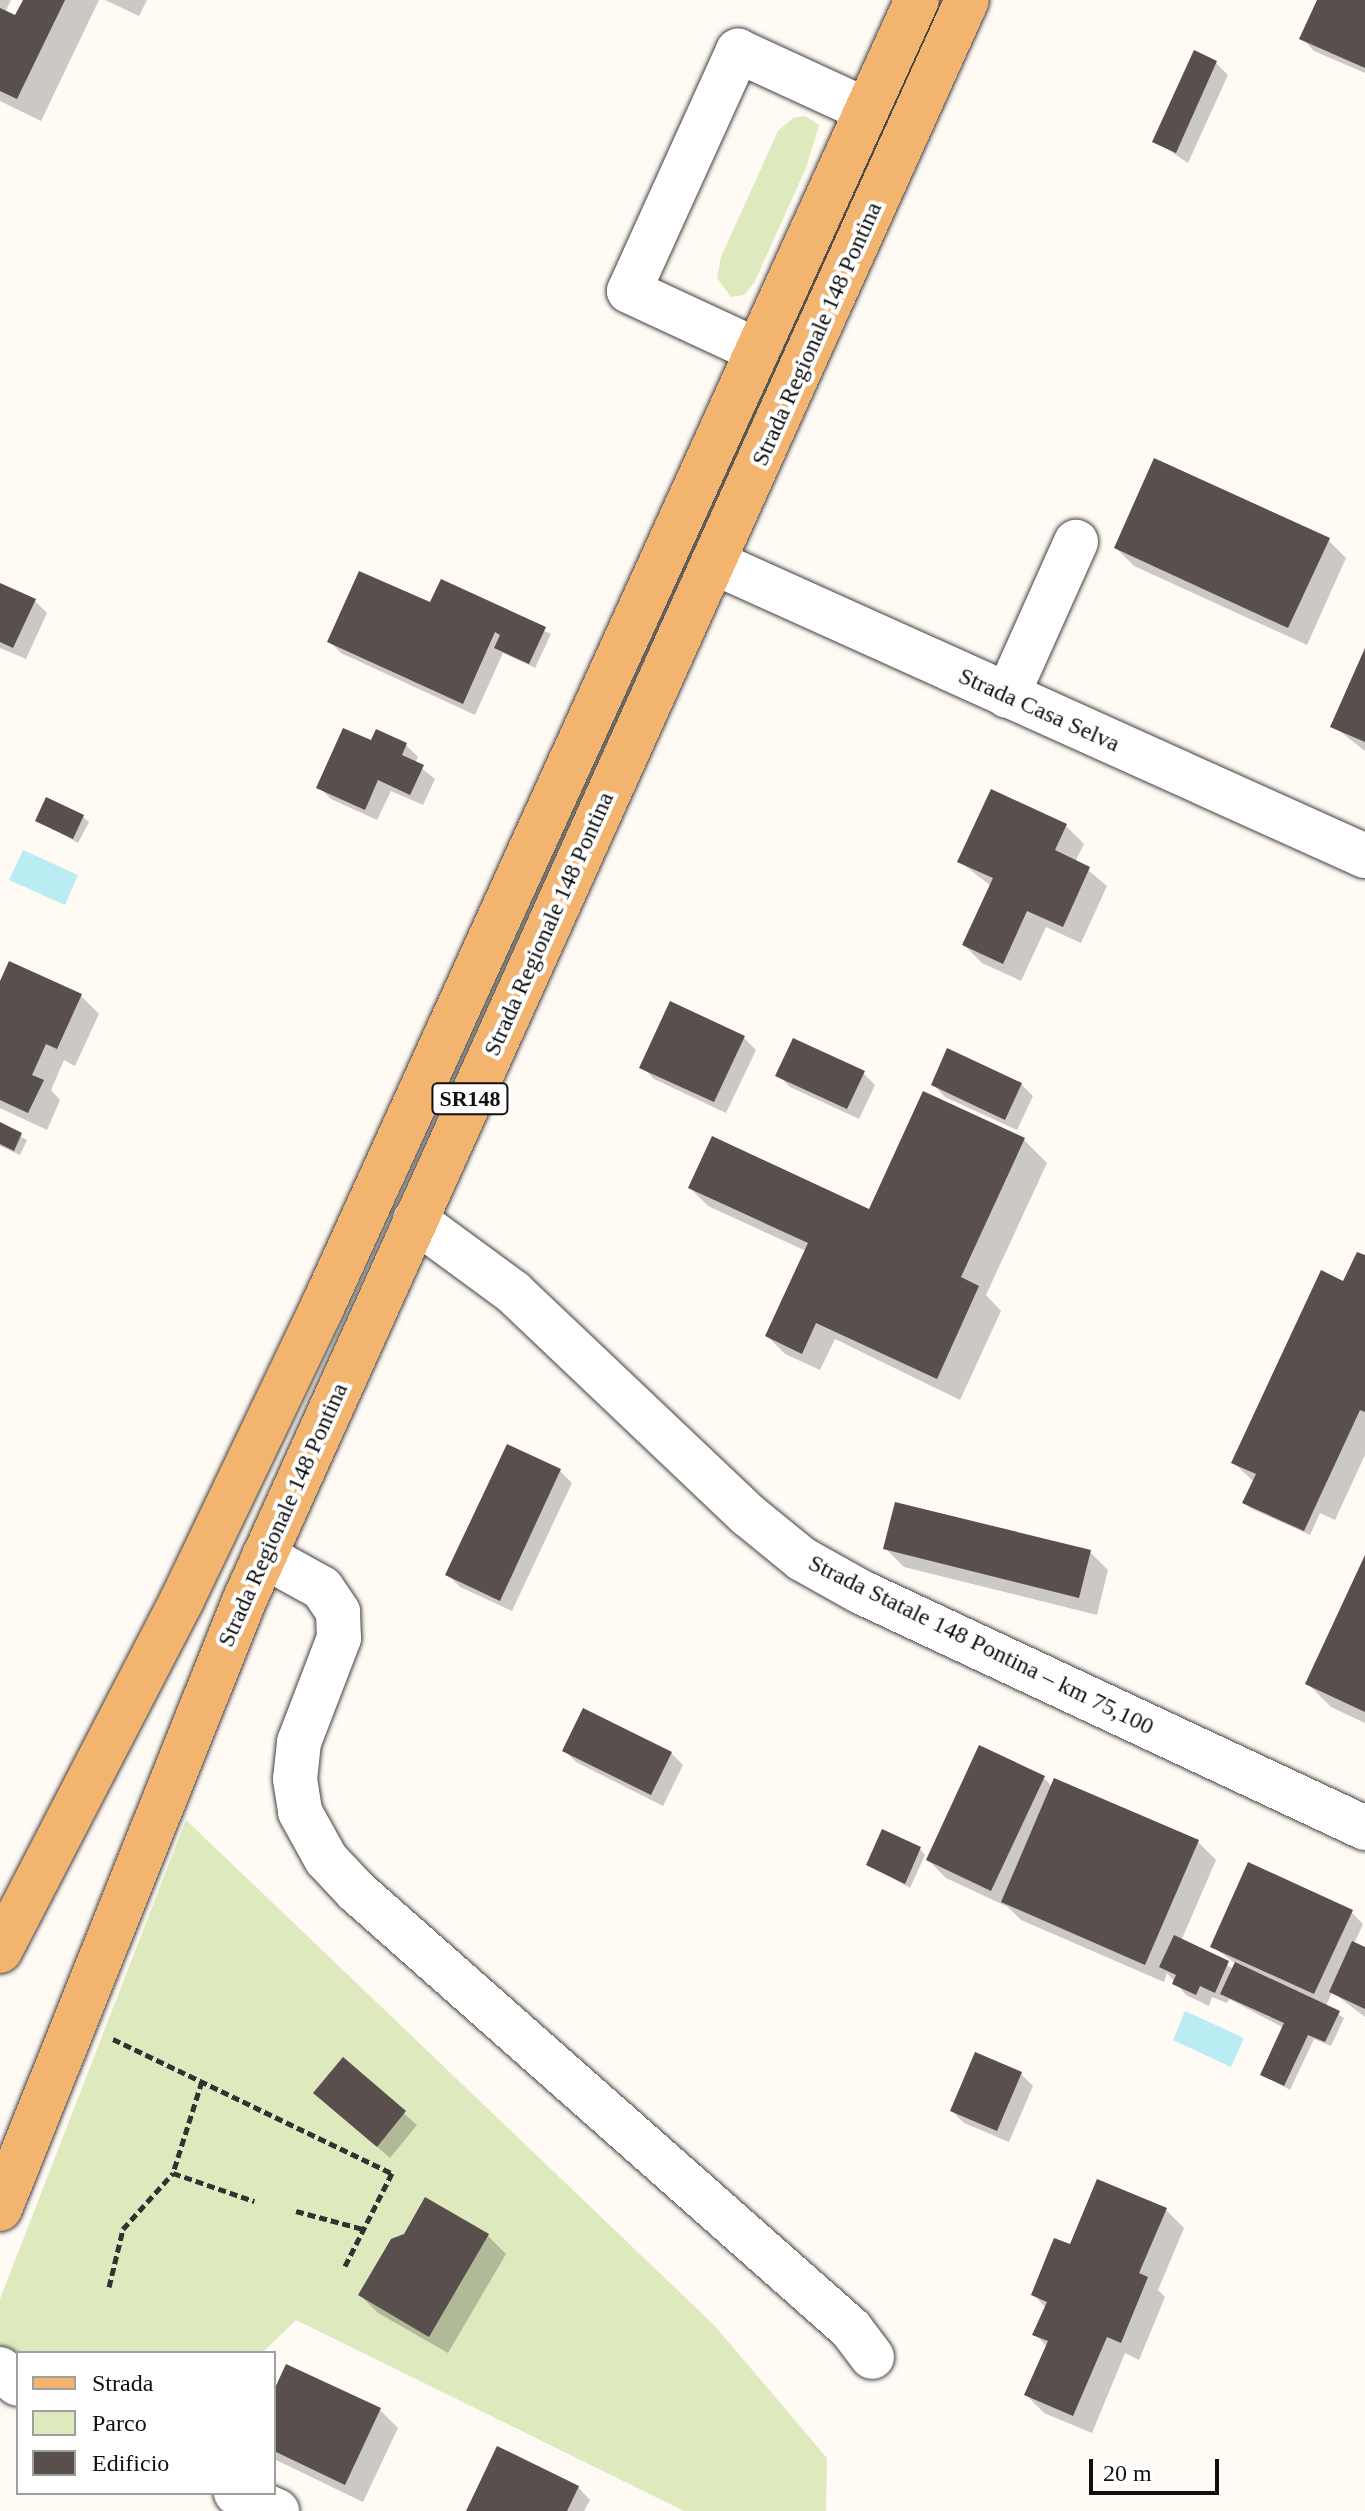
<!DOCTYPE html>
<meta charset="utf-8">
<style>
body{margin:0}
#map{position:relative;width:1365px;height:2511px;overflow:hidden;background:#fffaf4;font-family:"Times New Roman",serif}
div>[style]{position:absolute}
.green>*{inset:0;background:#dee9be}
.water>*{inset:0;background:#baecf4}
.shadow>*{inset:0;background:#0003}
.building>*{inset:0;background:#594f4d}
.path>*{height:5px;margin-top:-2.5px;transform-origin:0;background:repeating-linear-gradient(90deg,#323232 0 8px,transparent 0 12px)}
.roads{filter:drop-shadow(0 0 2px #434343) drop-shadow(0 0 2px #434343)}
.minor>*{height:44px;margin:-22px;padding:0 22px;transform-origin:22px;border-radius:22px;background:#fff}
.major>*{height:44px;margin:-22px;padding:0 22px;transform-origin:22px;border-radius:22px;background:#f3b46f}
span{translate:-50% -50%;white-space:nowrap;text-align:center;line-height:1.15;-webkit-text-stroke:8px #fff;paint-order:stroke}
.shield-label span{padding:2px 6px;background:#fff;border:2px solid;border-radius:6px;-webkit-text-stroke-width:0}
.shield-label{font-size:22px;color:#101010;font-weight:700}
.street-label{font-size:24px;color:#101010}
.legend{position:absolute;left:16px;top:2351px;width:260px;height:144px;box-sizing:border-box;background:#fff;border:2px solid #9f9f9f;margin:0;padding:10px 14px;list-style:none;font-size:24px;color:#101010}
.legend li{display:flex;align-items:center;gap:16px;height:40px}
.legend b{width:40px;border:2px solid #9f9f9f}
.scale{position:absolute;left:1089px;top:2459px;width:130px;height:36px;box-sizing:border-box;border:4px solid #101010;border-top:0;padding-left:10px;font-size:24px;line-height:28px;white-space:nowrap;color:#101010;-webkit-text-stroke:6px #fff;paint-order:stroke}
</style>
<div id="map">
<div class="green">
<div style="clip-path:polygon(805px 116px,819px 125px,806px 168px,754px 283px,744px 295px,731px 297px,717px 278px,721px 257px,778px 131px,793px 118px)"></div>
<div style="clip-path:polygon(186px 1820px,714px 2325px,827px 2458px,826px 2511px,684px 2511px,296px 2320px,262px 2353px,18px 2353px,18px 2368px,0 2358px,0 2299px)"></div>
</div>
<div class="water">
<div style="clip-path:polygon(23px 850px,78px 875px,65px 905px,9px 880px)"></div>
<div style="clip-path:polygon(1185px 2011px,1244px 2038px,1231px 2067px,1173px 2040px)"></div>
</div>
<div class="shadow">
<div style="clip-path:polygon(0 0,11px 0,5px 12px,16px 18px,25px 0,99px 0,41px 121px,0 101px)"></div>
<div style="clip-path:polygon(105px 0,147px 0,139px 16px)"></div>
<div style="clip-path:polygon(1319px 0,1365px 0,1365px 73px,1314px 51px,1302px 38px)"></div>
<div style="clip-path:polygon(1216px 63px,1228px 75px,1188px 163px,1155px 141px)"></div>
<div style="clip-path:polygon(1328px 540px,1346px 558px,1307px 645px,1134px 566px,1116px 548px)"></div>
<div style="clip-path:polygon(442px 582px,551px 634px,535px 668px,503px 653px,475px 715px,341px 653px,329px 641px,439px 609px)"></div>
<div style="clip-path:polygon(0 585px,35px 601px,47px 613px,26px 659px,0 648px)"></div>
<div style="clip-path:polygon(1365px 653px,1365px 751px,1333px 726px)"></div>
<div style="clip-path:polygon(372px 743px,406px 745px,418px 757px,415px 763px,435px 779px,423px 805px,391px 791px,377px 820px,331px 799px,319px 787px)"></div>
<div style="clip-path:polygon(83px 817px,89px 822px,78px 843px,37px 820px)"></div>
<div style="clip-path:polygon(1066px 826px,1084px 844px,1076px 860px,1107px 886px,1081px 943px,1046px 927px,1021px 981px,982px 963px,964px 945px,991px 886px,960px 862px)"></div>
<div style="clip-path:polygon(0 986px,81px 996px,99px 1014px,75px 1066px,64px 1060px,51px 1090px,60px 1100px,47px 1130px,0 1108px)"></div>
<div style="clip-path:polygon(744px 1038px,756px 1050px,726px 1113px,654px 1079px,642px 1067px)"></div>
<div style="clip-path:polygon(863px 1073px,875px 1085px,859px 1119px,790px 1087px,778px 1075px)"></div>
<div style="clip-path:polygon(933px 1084px,1021px 1084px,1033px 1096px,1017px 1130px,945px 1097px)"></div>
<div style="clip-path:polygon(0 1125px,27px 1140px,20px 1155px,0 1146px)"></div>
<div style="clip-path:polygon(1024px 1140px,1047px 1163px,986px 1295px,1001px 1311px,960px 1400px,835px 1339px,820px 1370px,785px 1354px,767px 1336px,806px 1251px,708px 1206px,690px 1188px,870px 1212px)"></div>
<div style="clip-path:polygon(1365px 1258px,1365px 1455px,1335px 1520px,1320px 1513px,1310px 1535px,1250px 1508px,1245px 1502px,1254px 1482px,1234px 1463px,1344px 1283px)"></div>
<div style="clip-path:polygon(560px 1471px,572px 1483px,512px 1611px,460px 1587px,448px 1575px)"></div>
<div style="clip-path:polygon(886px 1549px,1090px 1552px,1108px 1570px,1097px 1615px,904px 1567px)"></div>
<div style="clip-path:polygon(1365px 1560px,1365px 1723px,1331px 1707px,1308px 1684px)"></div>
<div style="clip-path:polygon(564px 1750px,671px 1753px,683px 1765px,663px 1806px,576px 1762px)"></div>
<div style="clip-path:polygon(1044px 1778px,1052px 1787px,1198px 1842px,1216px 1860px,1181px 1941px,1234px 1969px,1236px 1964px,1212px 1946px,1351px 1912px,1363px 1924px,1354px 1944px,1365px 1949px,1365px 2017px,1332px 1992px,1326px 2006px,1344px 2018px,1331px 2046px,1314px 2039px,1290px 2090px,1263px 2074px,1284px 2028px,1229px 1999px,1227px 2003px,1212px 1997px,1209px 2006px,1186px 1995px,1167px 1973px,1164px 1982px,1021px 1920px,1008px 1907px,946px 1878px,928px 1860px)"></div>
<div style="clip-path:polygon(920px 1849px,925px 1855px,910px 1888px,868px 1865px)"></div>
<div style="clip-path:polygon(343px 2060px,417px 2125px,390px 2158px,315px 2093px)"></div>
<div style="clip-path:polygon(1021px 2074px,1033px 2086px,1009px 2142px,964px 2123px,952px 2111px)"></div>
<div style="clip-path:polygon(1166px 2210px,1184px 2228px,1158px 2290px,1165px 2297px,1139px 2360px,1125px 2353px,1092px 2433px,1044px 2413px,1026px 2395px,1047px 2347px,1035px 2334px,1046px 2308px,1033px 2294px,1071px 2247px)"></div>
<div style="clip-path:polygon(488px 2236px,506px 2254px,448px 2353px,378px 2313px,360px 2295px)"></div>
<div style="clip-path:polygon(274px 2395px,380px 2410px,398px 2428px,363px 2502px,274px 2459px)"></div>
<div style="clip-path:polygon(578px 2487px,590px 2500px,584px 2511px,468px 2511px)"></div>
</div>
<div class="building">
<div style="clip-path:polygon(23px 0,65px 0,17px 99px,0 91px,0 8px,15px 15px)"></div>
<div style="clip-path:polygon(1317px 0,1365px 0,1365px 68px,1299px 39px)"></div>
<div style="clip-path:polygon(1194px 50px,1217px 61px,1176px 153px,1152px 142px)"></div>
<div style="clip-path:polygon(1154px 458px,1330px 538px,1288px 628px,1114px 548px)"></div>
<div style="clip-path:polygon(359px 571px,430px 602px,441px 579px,546px 627px,529px 664px,494px 648px,500px 635px,495px 632px,463px 704px,327px 642px)"></div>
<div style="clip-path:polygon(0 583px,36px 599px,13px 648px,0 642px)"></div>
<div style="clip-path:polygon(1365px 648px,1365px 742px,1330px 727px)"></div>
<div style="clip-path:polygon(343px 728px,371px 740px,376px 729px,407px 743px,402px 755px,424px 765px,410px 795px,378px 780px,365px 810px,316px 788px)"></div>
<div style="clip-path:polygon(991px 789px,1067px 824px,1055px 850px,1090px 867px,1063px 927px,1027px 911px,1003px 964px,962px 945px,993px 878px,957px 862px)"></div>
<div style="clip-path:polygon(46px 797px,84px 815px,73px 839px,35px 821px)"></div>
<div style="clip-path:polygon(9px 961px,82px 994px,57px 1049px,46px 1044px,32px 1075px,44px 1080px,28px 1113px,0 1100px,0 981px)"></div>
<div style="clip-path:polygon(670px 1001px,745px 1036px,714px 1102px,639px 1068px)"></div>
<div style="clip-path:polygon(793px 1038px,865px 1071px,847px 1109px,775px 1076px)"></div>
<div style="clip-path:polygon(947px 1048px,1022px 1083px,1005px 1120px,931px 1085px)"></div>
<div style="clip-path:polygon(923px 1091px,1025px 1138px,961px 1277px,979px 1286px,937px 1379px,816px 1323px,802px 1354px,765px 1336px,808px 1243px,688px 1188px,712px 1136px,869px 1209px)"></div>
<div style="clip-path:polygon(0 1122px,22px 1133px,14px 1151px,0 1144px)"></div>
<div style="clip-path:polygon(1357px 1252px,1365px 1255px,1365px 1412px,1360px 1410px,1304px 1531px,1242px 1503px,1256px 1474px,1231px 1463px,1321px 1270px,1343px 1281px)"></div>
<div style="clip-path:polygon(507px 1444px,561px 1469px,500px 1601px,445px 1575px)"></div>
<div style="clip-path:polygon(895px 1502px,1091px 1550px,1079px 1598px,883px 1549px)"></div>
<div style="clip-path:polygon(1365px 1555px,1365px 1712px,1305px 1684px)"></div>
<div style="clip-path:polygon(583px 1708px,672px 1752px,651px 1795px,562px 1751px)"></div>
<div style="clip-path:polygon(979px 1745px,1045px 1776px,991px 1891px,926px 1860px)"></div>
<div style="clip-path:polygon(1054px 1778px,1199px 1840px,1145px 1965px,1001px 1902px)"></div>
<div style="clip-path:polygon(882px 1829px,921px 1847px,905px 1884px,866px 1865px)"></div>
<div style="clip-path:polygon(1248px 1862px,1353px 1910px,1314px 1994px,1210px 1947px)"></div>
<div style="clip-path:polygon(1174px 1935px,1229px 1961px,1215px 1993px,1200px 1986px,1196px 1995px,1172px 1984px,1176px 1975px,1159px 1967px)"></div>
<div style="clip-path:polygon(1352px 1941px,1365px 1947px,1365px 2018px,1365px 2009px,1329px 1992px)"></div>
<div style="clip-path:polygon(1235px 1962px,1340px 2011px,1325px 2042px,1308px 2035px,1284px 2086px,1260px 2075px,1284px 2023px,1220px 1994px)"></div>
<div style="clip-path:polygon(975px 2052px,1022px 2072px,997px 2131px,950px 2111px)"></div>
<div style="clip-path:polygon(343px 2057px,406px 2111px,377px 2147px,313px 2093px)"></div>
<div style="clip-path:polygon(1097px 2179px,1167px 2208px,1139px 2273px,1148px 2277px,1121px 2343px,1107px 2337px,1073px 2416px,1024px 2395px,1048px 2341px,1032px 2335px,1047px 2302px,1031px 2295px,1054px 2238px,1070px 2244px)"></div>
<div style="clip-path:polygon(425px 2197px,489px 2234px,429px 2337px,358px 2295px,391px 2239px,404px 2234px)"></div>
<div style="clip-path:polygon(286px 2364px,381px 2408px,345px 2485px,274px 2451px,274px 2390px)"></div>
<div style="clip-path:polygon(497px 2446px,579px 2486px,567px 2511px,466px 2511px)"></div>
</div>
<div class="path">
<div style="left:113px;top:2039px;width:310px;rotate:25.7deg"></div>
<div style="left:392px;top:2173px;width:106px;rotate:116.8deg"></div>
<div style="left:202px;top:2081px;width:96px;rotate:107.5deg"></div>
<div style="left:173px;top:2173px;width:86px;rotate:19.1deg"></div>
<div style="left:296px;top:2211px;width:69px;rotate:15deg"></div>
<div style="left:109px;top:2287px;width:60px;rotate:-76.4deg"></div>
<div style="left:123px;top:2229px;width:75px;rotate:-48.2deg"></div>
</div>
<div class="roads">
<div class="minor">
<div style="left:756px;top:350px;width:140px;rotate:-155.1deg"></div>
<div style="left:629px;top:291px;width:264px;rotate:-65.6deg"></div>
<div style="left:738px;top:51px;width:141px;rotate:24.7deg"></div>
<div style="left:713px;top:562px;width:715px;rotate:24.27deg"></div>
<div style="left:1007px;top:696px;width:169px;rotate:-65.9deg"></div>
<div style="left:415px;top:1220px;width:122px;rotate:36.3deg"></div>
<div style="left:513px;top:1292px;width:324px;rotate:43.5deg"></div>
<div style="left:748px;top:1515px;width:70px;rotate:39.2deg"></div>
<div style="left:802px;top:1559px;width:68px;rotate:29.2deg"></div>
<div style="left:861px;top:1592px;width:557px;rotate:25.09deg"></div>
<div style="left:264px;top:1556px;width:66px;rotate:28.9deg"></div>
<div style="left:322px;top:1588px;width:29px;rotate:56deg"></div>
<div style="left:338px;top:1612px;width:26px;rotate:88deg"></div>
<div style="left:339px;top:1638px;width:111px;rotate:111deg"></div>
<div style="left:299px;top:1742px;width:37px;rotate:96deg"></div>
<div style="left:295px;top:1779px;width:33px;rotate:81deg"></div>
<div style="left:300px;top:1812px;width:54px;rotate:61deg"></div>
<div style="left:326px;top:1859px;width:44px;rotate:46.8deg"></div>
<div style="left:356px;top:1891px;width:661px;rotate:41.5deg"></div>
<div style="left:851px;top:2329px;width:35px;rotate:53deg"></div>
<div style="left:0;top:2369px;width:23px;rotate:40deg"></div>
<div style="left:236px;top:2493px;width:45px;rotate:23.7deg"></div>
</div>
<div class="major">
<div style="left:0;top:1951px;width:395px;rotate:-62.6deg"></div>
<div style="left:182px;top:1600px;width:322px;rotate:-64.4deg"></div>
<div style="left:321px;top:1310px;width:1439px;rotate:-65.54deg"></div>
<div style="left:0;top:2209px;width:657px;rotate:-68.12deg"></div>
<div style="left:245px;top:1599px;width:1754px;rotate:-65.7deg"></div>
</div>
</div>
<div class="shield-label">
<span style="left:470px;top:1099px">SR148</span>
</div>
<div class="street-label">
<span style="left:817px;top:334px;rotate:-66deg">Strada Regionale 148 Pontina</span>
<span style="left:1039px;top:710px;rotate:24deg">Strada Casa Selva</span>
<span style="left:549px;top:924px;rotate:-66deg">Strada Regionale 148 Pontina</span>
<span style="left:283px;top:1515px;rotate:-66deg">Strada Regionale 148 Pontina</span>
<span style="left:981px;top:1645px;rotate:26deg">Strada Statale 148 Pontina – km 75,100</span>
</div>
<ul class="legend">
<li><b style="height:10px;background:#f3b46f"></b>Strada</li>
<li><b style="height:22px;background:#dee9be"></b>Parco</li>
<li><b style="height:22px;background:#594f4d"></b>Edificio</li>
</ul>
<div class="scale">20 m</div>
</div>
